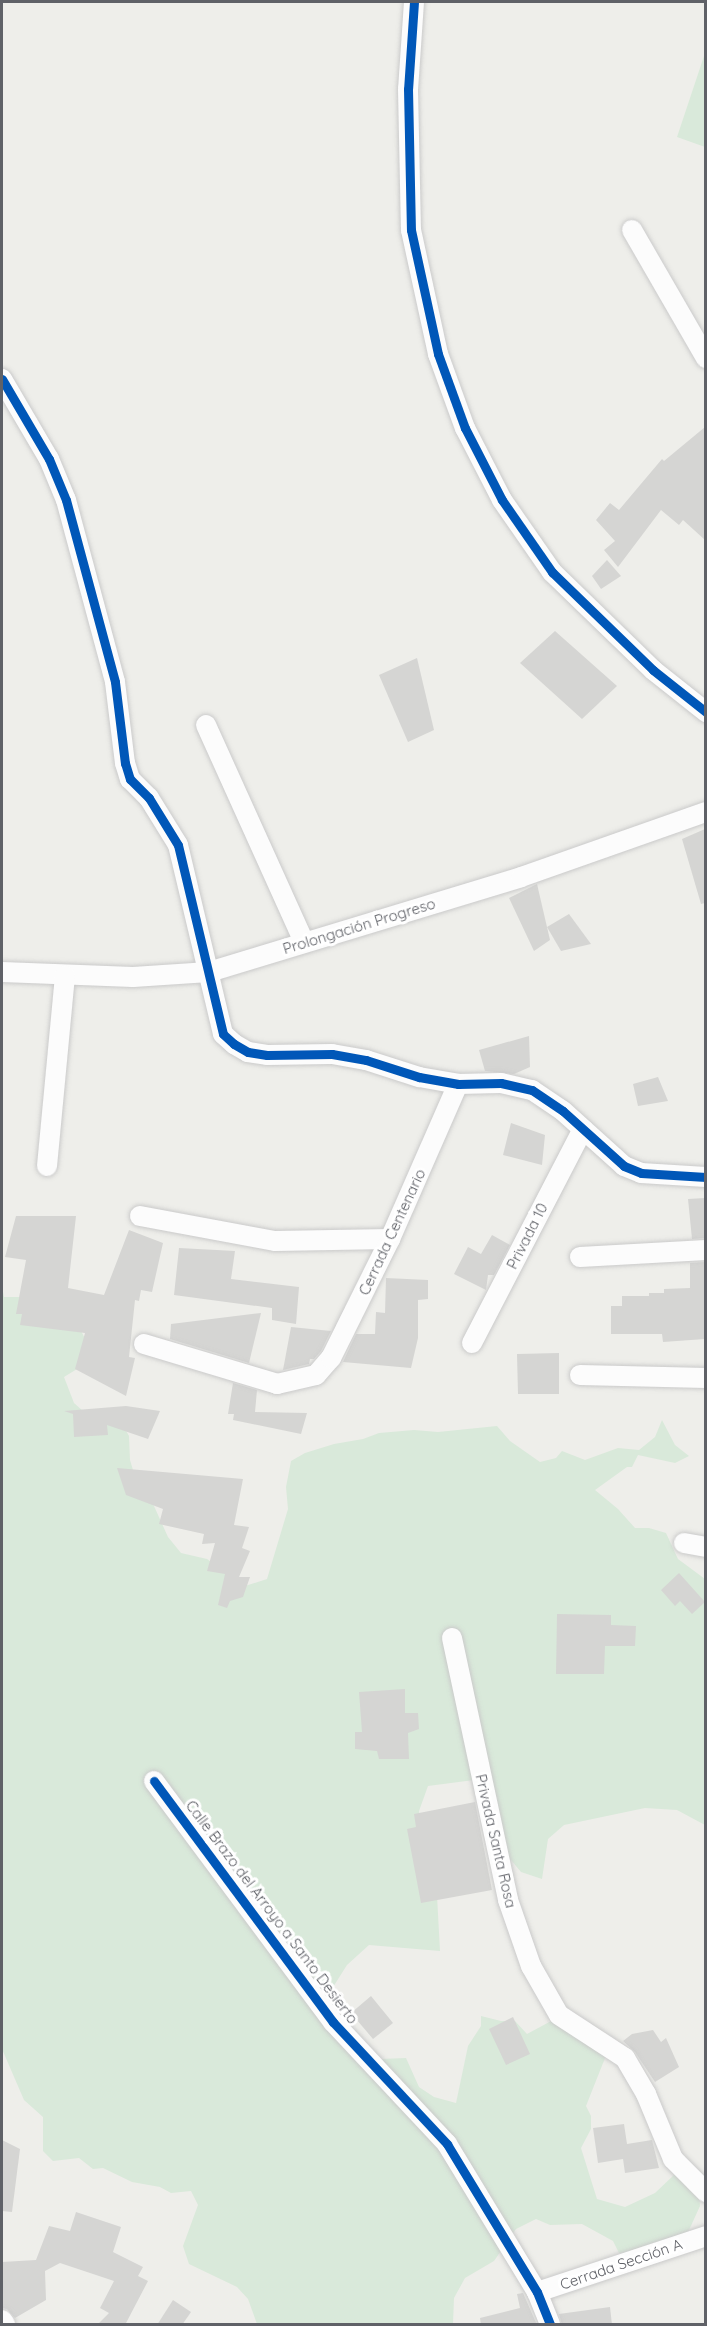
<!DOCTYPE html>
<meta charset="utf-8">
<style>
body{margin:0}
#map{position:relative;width:707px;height:2326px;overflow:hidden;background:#eeeeea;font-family:Quicksand,sans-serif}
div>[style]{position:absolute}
.green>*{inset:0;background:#d9e9da}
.building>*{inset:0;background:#d5d5d3}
.roads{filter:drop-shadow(0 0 2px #cacaca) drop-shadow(0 0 2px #cacaca)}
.street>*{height:20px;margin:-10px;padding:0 10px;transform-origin:10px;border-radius:10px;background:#fcfcfc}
.cycleway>*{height:9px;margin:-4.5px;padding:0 4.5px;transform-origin:4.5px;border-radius:4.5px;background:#0057b8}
span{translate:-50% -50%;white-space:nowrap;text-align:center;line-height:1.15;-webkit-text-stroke:6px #fff;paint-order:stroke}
.street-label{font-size:15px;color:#5f6167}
.frame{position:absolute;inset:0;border:3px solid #5f6167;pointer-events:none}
</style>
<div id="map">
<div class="green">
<div style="clip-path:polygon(705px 53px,706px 147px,705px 147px,677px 137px)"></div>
<div style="clip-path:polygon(2px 1286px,4px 1297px,25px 1297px,78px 1325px,95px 1358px,64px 1377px,74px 1403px,83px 1411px,119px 1418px,129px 1436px,130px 1460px,136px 1480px,154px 1506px,168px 1537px,181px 1553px,207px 1559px,245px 1586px,267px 1579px,288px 1509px,286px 1487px,291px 1461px,305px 1453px,334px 1444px,363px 1439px,379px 1433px,414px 1430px,438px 1432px,497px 1426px,510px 1441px,540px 1462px,556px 1458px,562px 1451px,585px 1460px,618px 1448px,639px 1450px,655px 1437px,662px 1420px,675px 1445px,689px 1456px,675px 1463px,638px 1455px,632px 1467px,627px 1467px,595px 1490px,618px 1509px,635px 1528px,649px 1528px,666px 1533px,678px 1559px,705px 1579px,705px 1825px,677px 1810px,645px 1808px,564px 1825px,548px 1839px,542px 1879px,521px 1872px,511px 1860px,497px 1854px,494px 1823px,501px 1816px,495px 1803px,474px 1780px,428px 1786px,419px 1811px,420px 1830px,436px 1877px,440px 1951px,369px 1945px,347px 1965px,328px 1995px,335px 2022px,380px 2059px,406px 2058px,419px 2087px,434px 2097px,456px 2103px,468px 2046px,481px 2026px,481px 2016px,501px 2021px,515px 2021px,527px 2034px,553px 2020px,598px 2028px,609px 2048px,586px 2106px,591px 2116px,591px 2129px,581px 2148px,597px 2199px,625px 2207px,655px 2193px,675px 2174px,699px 2188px,700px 2206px,679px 2252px,619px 2253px,613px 2241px,582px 2224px,550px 2225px,536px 2219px,516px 2229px,494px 2261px,465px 2278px,454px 2298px,453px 2324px,257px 2324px,248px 2299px,237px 2287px,189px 2264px,183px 2246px,198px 2205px,191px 2191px,171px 2193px,160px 2187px,132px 2182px,103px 2168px,93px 2169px,79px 2158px,53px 2161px,43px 2151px,43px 2117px,24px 2100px,2px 2049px)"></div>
</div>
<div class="building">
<div style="clip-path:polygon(705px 427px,705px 540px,683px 520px,679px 525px,661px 510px,618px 567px,604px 550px,615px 541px,596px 520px,610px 503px,619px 510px,662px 459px,664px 461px)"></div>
<div style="clip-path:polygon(607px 560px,621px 576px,601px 589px,592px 576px)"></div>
<div style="clip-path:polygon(555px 631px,617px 686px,582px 719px,520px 663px)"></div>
<div style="clip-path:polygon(417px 658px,434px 730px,408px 742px,379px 675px)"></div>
<div style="clip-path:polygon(705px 829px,705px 903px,701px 904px,682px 839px)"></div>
<div style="clip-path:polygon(537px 884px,550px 940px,534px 951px,509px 898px)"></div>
<div style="clip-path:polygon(569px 914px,591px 944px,561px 951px,547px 927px)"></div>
<div style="clip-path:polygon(529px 1036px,530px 1067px,514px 1074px,485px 1071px,479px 1050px)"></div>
<div style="clip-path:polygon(658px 1077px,668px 1101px,638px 1106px,633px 1084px)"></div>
<div style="clip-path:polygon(511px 1123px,545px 1135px,542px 1165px,503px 1155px)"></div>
<div style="clip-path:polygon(705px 1198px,705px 1238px,692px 1239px,688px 1199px)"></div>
<div style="clip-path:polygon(16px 1216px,76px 1216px,68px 1288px,104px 1295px,129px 1230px,163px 1243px,152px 1292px,141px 1290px,139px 1301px,135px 1300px,129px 1357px,135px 1358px,126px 1396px,75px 1369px,85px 1333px,20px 1325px,22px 1314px,16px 1314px,26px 1260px,5px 1257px)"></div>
<div style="clip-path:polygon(492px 1235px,510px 1245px,494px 1275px,488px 1275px,486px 1290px,454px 1274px,468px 1247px,481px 1254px)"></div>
<div style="clip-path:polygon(179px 1248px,235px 1251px,231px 1279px,299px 1287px,296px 1324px,272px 1320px,272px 1308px,174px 1295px)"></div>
<div style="clip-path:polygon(705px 1262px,705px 1339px,663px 1342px,662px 1334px,611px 1334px,611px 1306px,622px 1306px,622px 1296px,649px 1296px,649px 1293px,664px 1293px,664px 1289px,690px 1288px,690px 1263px)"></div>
<div style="clip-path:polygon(386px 1278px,428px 1280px,428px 1299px,418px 1300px,418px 1338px,411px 1368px,343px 1362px,356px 1334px,375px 1334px,376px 1312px,385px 1313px)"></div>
<div style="clip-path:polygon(261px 1313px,249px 1363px,170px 1339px,171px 1324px)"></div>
<div style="clip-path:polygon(291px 1327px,331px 1331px,321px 1351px,314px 1359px,310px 1359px,309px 1364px,283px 1370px)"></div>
<div style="clip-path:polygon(559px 1353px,559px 1394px,518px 1394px,517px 1354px)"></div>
<div style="clip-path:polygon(233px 1383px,257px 1390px,255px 1412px,307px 1413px,301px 1434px,233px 1420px,234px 1414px,228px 1414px)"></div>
<div style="clip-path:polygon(126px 1406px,160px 1411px,148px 1439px,107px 1425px,108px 1435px,74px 1437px,73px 1414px,64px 1411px)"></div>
<div style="clip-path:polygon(117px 1468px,243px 1479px,234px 1525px,249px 1527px,242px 1548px,250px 1551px,239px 1577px,250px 1577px,243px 1597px,230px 1601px,227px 1608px,218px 1605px,225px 1574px,207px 1571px,215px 1543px,202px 1544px,204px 1534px,159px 1524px,163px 1509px,126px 1495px)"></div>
<div style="clip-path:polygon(679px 1573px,705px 1602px,692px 1614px,680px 1601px,675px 1606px,661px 1590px)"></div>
<div style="clip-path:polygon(557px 1614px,611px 1615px,611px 1625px,636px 1626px,635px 1646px,605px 1646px,604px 1674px,556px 1674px)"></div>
<div style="clip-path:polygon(405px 1689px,405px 1713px,418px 1713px,419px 1729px,408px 1733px,409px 1759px,379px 1759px,377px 1751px,355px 1749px,355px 1732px,362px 1732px,359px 1692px)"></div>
<div style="clip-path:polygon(475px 1802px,492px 1890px,421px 1903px,407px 1829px,416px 1827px,414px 1814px)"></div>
<div style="clip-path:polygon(371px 1996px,393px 2023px,373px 2039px,351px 2013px)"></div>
<div style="clip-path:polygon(513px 2017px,530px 2054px,506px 2065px,489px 2029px)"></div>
<div style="clip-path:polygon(653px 2030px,661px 2042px,666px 2038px,679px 2067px,655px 2082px,635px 2052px,623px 2041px,632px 2034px)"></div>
<div style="clip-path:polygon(624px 2124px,627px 2144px,652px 2140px,659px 2168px,625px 2173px,623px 2159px,598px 2163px,593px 2128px)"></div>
<div style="clip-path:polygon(2px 2140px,20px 2149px,12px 2212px,2px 2211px)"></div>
<div style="clip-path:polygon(76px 2212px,121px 2227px,113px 2252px,143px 2267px,138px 2276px,148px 2281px,125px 2325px,97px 2325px,109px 2313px,100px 2308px,114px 2281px,60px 2263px,45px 2271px,46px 2300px,15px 2318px,7px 2309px,2px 2308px,2px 2262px,36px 2260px,49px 2226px,70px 2231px)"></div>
<div style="clip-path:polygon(523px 2293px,537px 2325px,481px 2325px,480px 2318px,520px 2308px,517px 2294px)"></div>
<div style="clip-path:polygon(173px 2300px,191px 2312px,182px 2325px,157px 2325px)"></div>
<div style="clip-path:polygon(610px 2307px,612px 2325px,562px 2325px,559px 2314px)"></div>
</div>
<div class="roads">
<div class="street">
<div style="left:414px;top:2px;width:87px;rotate:93.9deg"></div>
<div style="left:408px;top:89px;width:141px;rotate:88.8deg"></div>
<div style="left:411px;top:230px;width:127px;rotate:77.7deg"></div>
<div style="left:438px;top:354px;width:79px;rotate:70deg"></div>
<div style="left:465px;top:428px;width:81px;rotate:62.8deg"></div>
<div style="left:502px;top:500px;width:88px;rotate:55.2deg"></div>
<div style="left:552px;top:572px;width:141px;rotate:44.1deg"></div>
<div style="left:653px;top:670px;width:68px;rotate:38.4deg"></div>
<div style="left:632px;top:230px;width:148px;rotate:60deg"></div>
<div style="left:2px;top:379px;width:93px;rotate:59.6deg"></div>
<div style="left:49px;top:459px;width:44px;rotate:67.5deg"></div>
<div style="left:66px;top:500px;width:188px;rotate:74.9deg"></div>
<div style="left:115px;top:682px;width:82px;rotate:83deg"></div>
<div style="left:125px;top:763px;width:17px;rotate:73deg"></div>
<div style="left:130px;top:779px;width:27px;rotate:45deg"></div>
<div style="left:149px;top:798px;width:55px;rotate:58.3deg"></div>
<div style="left:178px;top:845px;width:194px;rotate:76.6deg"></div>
<div style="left:223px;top:1034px;width:15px;rotate:42deg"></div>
<div style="left:234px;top:1044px;width:16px;rotate:30deg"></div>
<div style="left:248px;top:1052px;width:19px;rotate:9deg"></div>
<div style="left:267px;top:1055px;width:65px;rotate:-0.9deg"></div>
<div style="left:332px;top:1054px;width:35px;rotate:10deg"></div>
<div style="left:366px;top:1060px;width:56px;rotate:17.8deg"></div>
<div style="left:419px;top:1077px;width:40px;rotate:10deg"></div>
<div style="left:458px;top:1084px;width:43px;rotate:-1.3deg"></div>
<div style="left:501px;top:1083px;width:32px;rotate:13deg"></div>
<div style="left:532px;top:1090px;width:37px;rotate:34deg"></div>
<div style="left:563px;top:1111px;width:82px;rotate:42deg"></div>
<div style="left:624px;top:1166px;width:18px;rotate:22deg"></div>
<div style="left:641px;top:1173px;width:65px;rotate:3.5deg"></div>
<div style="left:206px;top:725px;width:238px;rotate:65.7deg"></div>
<div style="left:2px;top:972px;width:131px;rotate:2.2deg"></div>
<div style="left:133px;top:977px;width:76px;rotate:-3.8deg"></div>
<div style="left:209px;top:972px;width:326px;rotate:-16.9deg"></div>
<div style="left:521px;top:877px;width:196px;rotate:-19.4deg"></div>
<div style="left:47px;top:1166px;width:191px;rotate:-84.6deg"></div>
<div style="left:140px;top:1216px;width:137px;rotate:10.5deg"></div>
<div style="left:275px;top:1241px;width:115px;rotate:-1deg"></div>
<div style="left:580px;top:1257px;width:126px;rotate:-3.2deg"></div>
<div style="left:472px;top:1343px;width:241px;rotate:-62.6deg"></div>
<div style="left:144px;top:1344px;width:139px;rotate:16.7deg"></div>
<div style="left:277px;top:1384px;width:40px;rotate:-13deg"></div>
<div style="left:316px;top:1375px;width:23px;rotate:-49deg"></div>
<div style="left:331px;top:1358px;width:133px;rotate:-63.6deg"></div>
<div style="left:390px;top:1239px;width:169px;rotate:-66.3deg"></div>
<div style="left:580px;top:1375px;width:126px;rotate:1.4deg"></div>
<div style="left:684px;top:1543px;width:22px;rotate:10deg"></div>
<div style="left:452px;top:1638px;width:268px;rotate:77.9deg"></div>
<div style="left:508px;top:1900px;width:70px;rotate:70.8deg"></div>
<div style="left:531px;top:1966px;width:56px;rotate:60.3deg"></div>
<div style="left:559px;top:2015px;width:79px;rotate:33.1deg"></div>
<div style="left:625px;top:2058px;width:42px;rotate:59.7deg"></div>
<div style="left:646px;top:2094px;width:70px;rotate:67.4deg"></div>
<div style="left:673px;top:2159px;width:47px;rotate:45deg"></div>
<div style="left:154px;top:1781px;width:300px;rotate:53.4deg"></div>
<div style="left:333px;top:2022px;width:167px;rotate:46.9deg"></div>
<div style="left:447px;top:2144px;width:173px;rotate:58.7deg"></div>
<div style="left:537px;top:2292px;width:35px;rotate:68deg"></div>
<div style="left:537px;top:2292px;width:178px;rotate:-18.3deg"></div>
<div style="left:2px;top:2320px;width:5px;rotate:53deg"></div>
</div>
</div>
<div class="cycleway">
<div style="left:414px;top:2px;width:87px;rotate:93.9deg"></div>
<div style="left:408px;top:89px;width:141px;rotate:88.8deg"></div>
<div style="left:411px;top:230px;width:127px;rotate:77.7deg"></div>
<div style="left:438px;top:354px;width:79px;rotate:70deg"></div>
<div style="left:465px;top:428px;width:81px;rotate:62.8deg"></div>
<div style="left:502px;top:500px;width:88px;rotate:55.2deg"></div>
<div style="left:552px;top:572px;width:141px;rotate:44.1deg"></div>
<div style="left:653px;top:670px;width:68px;rotate:38.4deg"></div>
<div style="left:2px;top:379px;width:93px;rotate:59.6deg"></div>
<div style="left:49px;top:459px;width:44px;rotate:67.5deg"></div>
<div style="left:66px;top:500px;width:188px;rotate:74.9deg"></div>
<div style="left:115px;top:682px;width:82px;rotate:83deg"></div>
<div style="left:125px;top:763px;width:17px;rotate:73deg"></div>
<div style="left:130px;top:779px;width:27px;rotate:45deg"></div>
<div style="left:149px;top:798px;width:55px;rotate:58.3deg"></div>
<div style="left:178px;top:845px;width:194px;rotate:76.6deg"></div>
<div style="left:223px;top:1034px;width:15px;rotate:42deg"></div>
<div style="left:234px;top:1044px;width:16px;rotate:30deg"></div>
<div style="left:248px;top:1052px;width:19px;rotate:9deg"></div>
<div style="left:267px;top:1055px;width:65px;rotate:-0.9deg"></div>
<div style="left:332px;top:1054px;width:35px;rotate:10deg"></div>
<div style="left:366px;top:1060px;width:56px;rotate:17.8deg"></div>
<div style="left:419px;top:1077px;width:40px;rotate:10deg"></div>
<div style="left:458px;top:1084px;width:43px;rotate:-1.3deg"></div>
<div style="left:501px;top:1083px;width:32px;rotate:13deg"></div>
<div style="left:532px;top:1090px;width:37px;rotate:34deg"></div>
<div style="left:563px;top:1111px;width:82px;rotate:42deg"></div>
<div style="left:624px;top:1166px;width:18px;rotate:22deg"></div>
<div style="left:641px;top:1173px;width:65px;rotate:3.5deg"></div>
<div style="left:154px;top:1781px;width:300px;rotate:53.4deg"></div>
<div style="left:333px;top:2022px;width:167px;rotate:46.9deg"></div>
<div style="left:447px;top:2144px;width:173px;rotate:58.7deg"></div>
<div style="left:537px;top:2292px;width:35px;rotate:68deg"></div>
</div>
<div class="street-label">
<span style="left:359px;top:926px;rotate:-17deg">Prolongación Progreso</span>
<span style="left:392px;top:1232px;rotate:-65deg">Cerrada Centenario</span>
<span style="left:527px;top:1236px;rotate:-63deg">Privada 10</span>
<span style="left:496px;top:1841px;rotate:77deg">Privada Santa Rosa</span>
<span style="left:272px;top:1912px;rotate:53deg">Calle Brazo del Arroyo a Santo Desierto</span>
<span style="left:621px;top:2264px;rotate:-19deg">Cerrada Sección A</span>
</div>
<div class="frame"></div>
</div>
